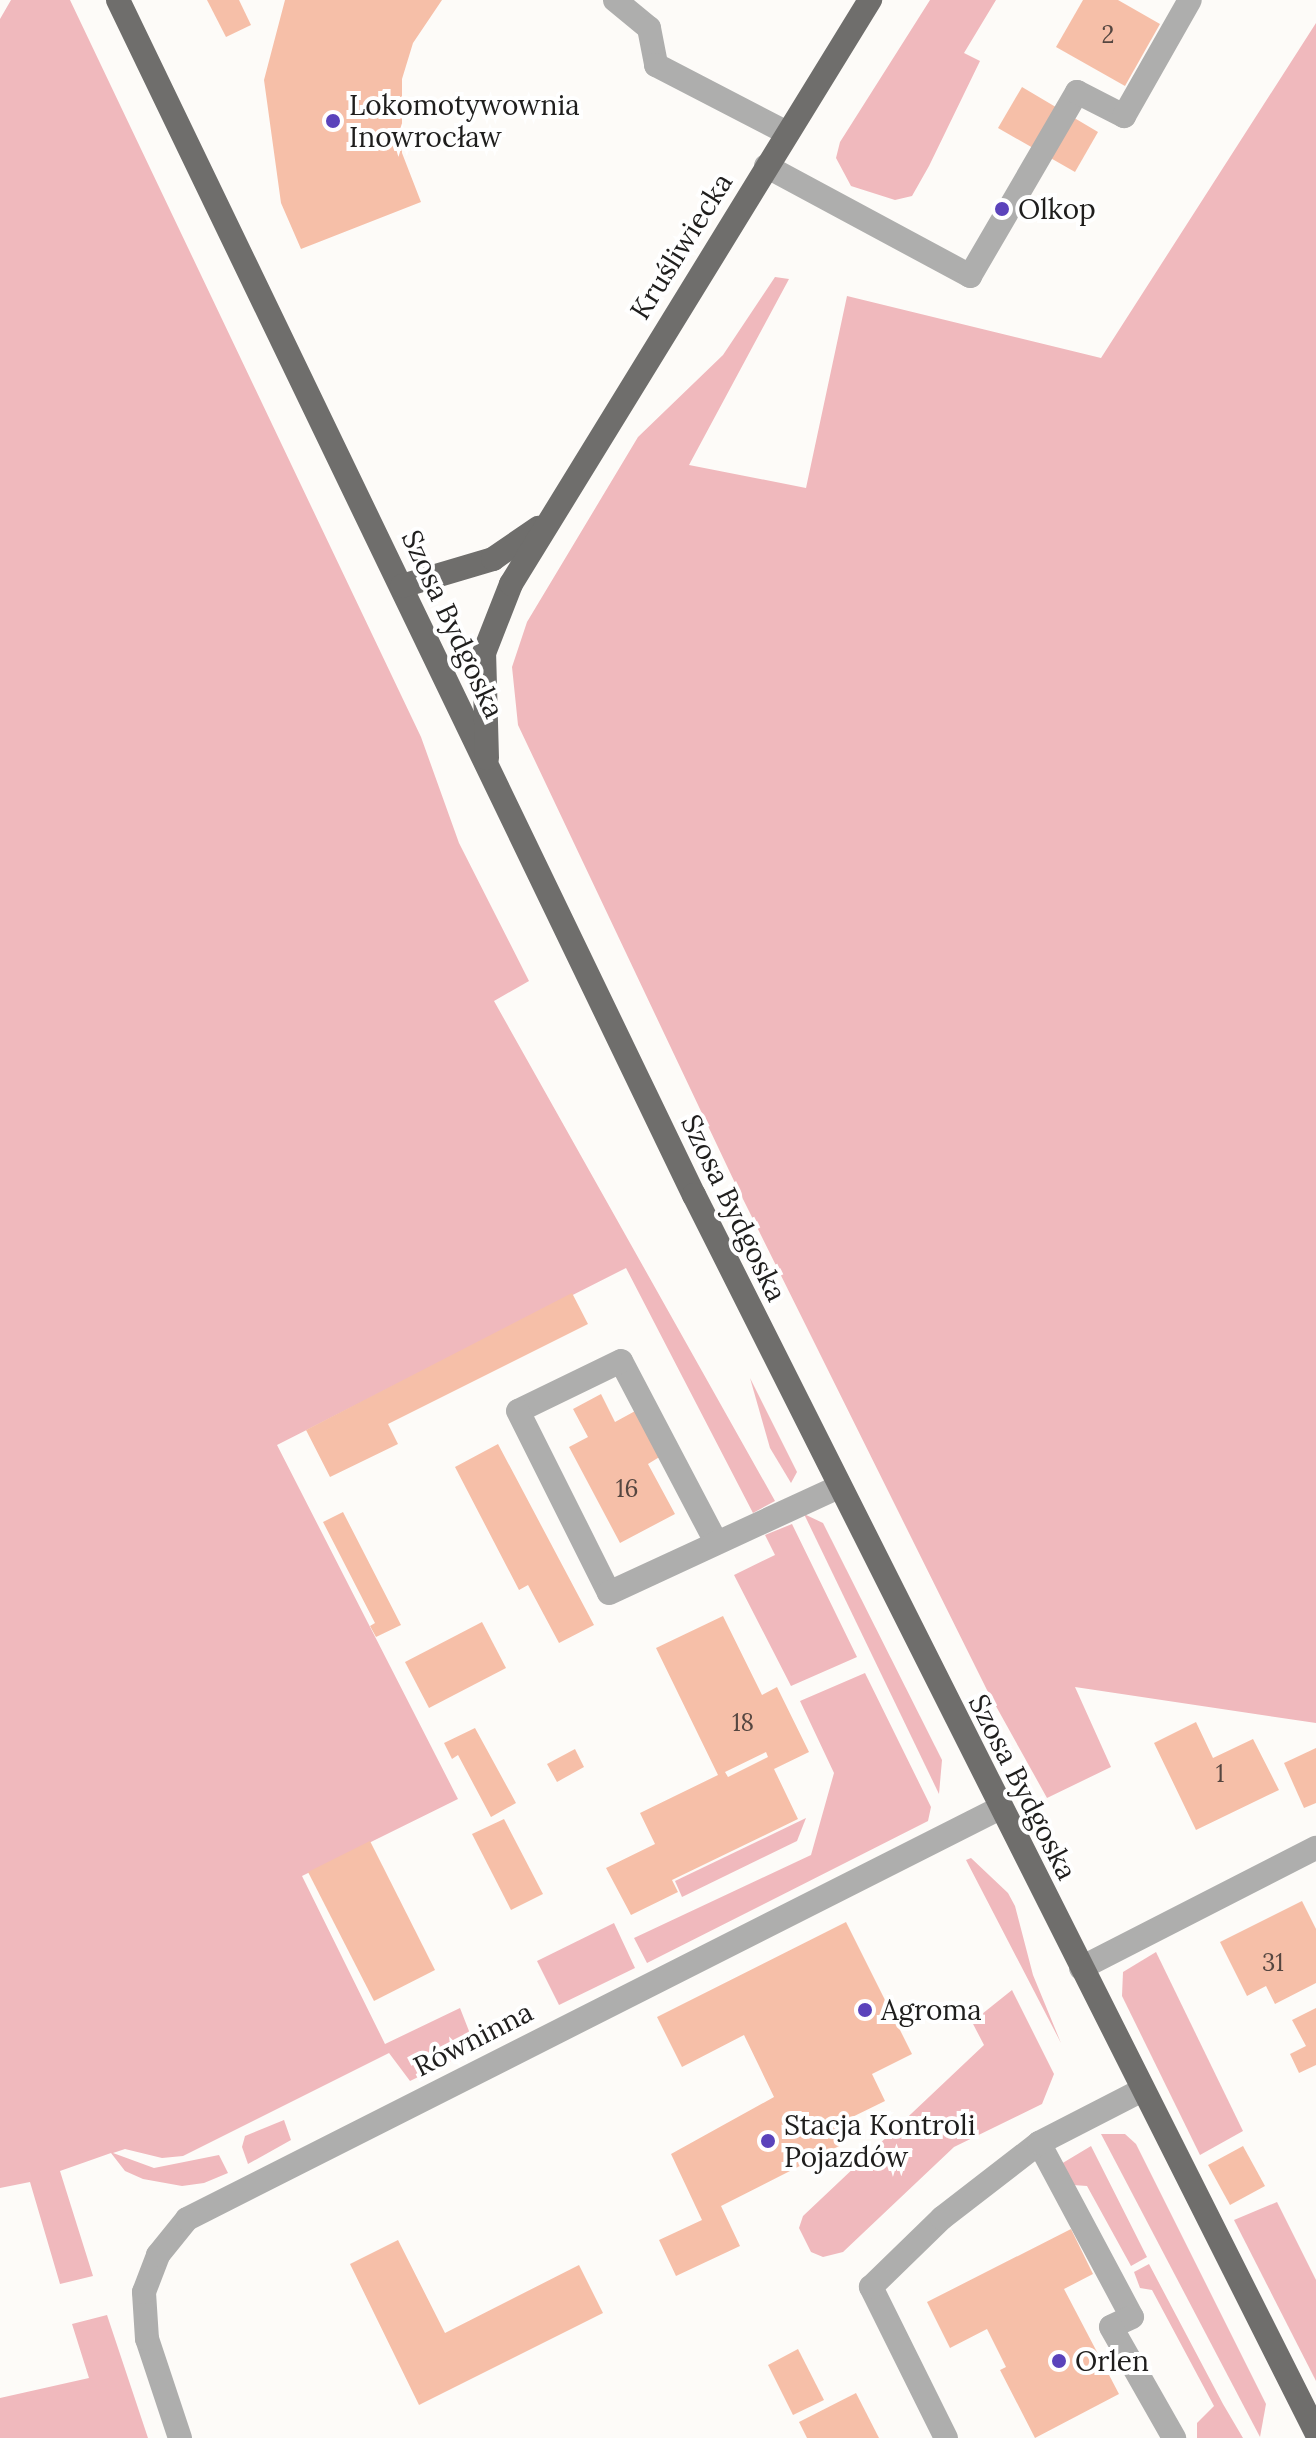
<!DOCTYPE html>
<meta charset="utf-8">
<style>
body{margin:0}
#map{position:relative;width:1316px;height:2438px;overflow:hidden;background:#fdfbf8;font-family:Lora,serif}
div>[style]{position:absolute}
.green>*{inset:0;background:#f0b9bd}
.building>*{inset:0;background:#f6bfa8}
.minor>*{height:24px;margin:-12px;padding:0 12px;transform-origin:12px;border-radius:12px;background:#aeaead}
.major>*{height:24px;margin:-12px;padding:0 12px;transform-origin:12px;border-radius:12px;background:#6f6e6c}
.dots>*{width:22px;height:22px;translate:-50% -50%;box-sizing:border-box;border:4px solid #fff;border-radius:50%}
span{translate:-50% -50%;white-space:nowrap;text-align:center;line-height:1.15;-webkit-text-stroke:8px #fff;paint-order:stroke}
.number-label{font-size:24px;color:#554640}
.number-label span{-webkit-text-stroke-width:0}
.poi-label{font-size:28px;color:#1f1e1d}
.left{translate:0 -50%;text-align:left}
.street-label{font-size:28px;color:#1f1e1d}
</style>
<div id="map">
<div class="green">
<div style="clip-path:polygon(11px 0,70px 0,421px 737px,459px 843px,529px 981px,494px 1001px,775px 1501px,753px 1513px,626px 1268px,277px 1445px,458px 1799px,302px 1876px,385px 2044px,460px 2008px,476px 2049px,410px 2081px,389px 2053px,183px 2156px,162px 2158px,125px 2149px,113px 2153px,154px 2168px,219px 2155px,228px 2173px,204px 2183px,182px 2186px,143px 2179px,125px 2171px,111px 2153px,60px 2171px,93px 2276px,60px 2284px,30px 2182px,0 2188px,0 19px)"></div>
<div style="clip-path:polygon(930px 0,996px 0,964px 53px,980px 61px,929px 166px,912px 196px,895px 200px,851px 186px,836px 158px,840px 142px)"></div>
<div style="clip-path:polygon(1316px 23px,1316px 1723px,1075px 1687px,1111px 1767px,1047px 1798px,987px 1690px,735px 1183px,518px 725px,512px 667px,527px 622px,638px 437px,723px 355px,775px 277px,789px 279px,689px 465px,806px 488px,847px 296px,1101px 358px)"></div>
<div style="clip-path:polygon(750px 1378px,797px 1472px,791px 1483px,770px 1448px)"></div>
<div style="clip-path:polygon(804px 1514px,823px 1523px,942px 1760px,939px 1794px)"></div>
<div style="clip-path:polygon(792px 1524px,857px 1657px,791px 1686px,734px 1575px,775px 1555px,765px 1535px)"></div>
<div style="clip-path:polygon(865px 1673px,931px 1807px,928px 1821px,647px 1963px,634px 1938px,811px 1855px,834px 1773px,800px 1701px)"></div>
<div style="clip-path:polygon(806px 1818px,797px 1841px,682px 1897px,675px 1881px)"></div>
<div style="clip-path:polygon(971px 1858px,1008px 1893px,1015px 1906px,1033px 1975px,1061px 2043px,966px 1860px)"></div>
<div style="clip-path:polygon(614px 1923px,635px 1968px,559px 2005px,537px 1961px)"></div>
<div style="clip-path:polygon(1156px 1952px,1243px 2131px,1200px 2155px,1122px 1996px,1123px 1972px)"></div>
<div style="clip-path:polygon(1012px 1990px,1054px 2074px,1042px 2104px,954px 2147px,843px 2252px,823px 2257px,811px 2252px,799px 2228px,803px 2216px,984px 2045px,972px 2022px)"></div>
<div style="clip-path:polygon(284px 2120px,291px 2140px,248px 2164px,242px 2147px,245px 2136px)"></div>
<div style="clip-path:polygon(1101px 2134px,1125px 2134px,1136px 2144px,1266px 2404px,1260px 2437px)"></div>
<div style="clip-path:polygon(1091px 2146px,1147px 2257px,1131px 2266px,1087px 2186px,1073px 2185px,1061px 2164px)"></div>
<div style="clip-path:polygon(1277px 2202px,1316px 2280px,1316px 2381px,1234px 2220px)"></div>
<div style="clip-path:polygon(1149px 2264px,1223px 2404px,1243px 2438px,1197px 2438px,1197px 2423px,1214px 2406px,1152px 2290px,1140px 2288px,1134px 2272px)"></div>
<div style="clip-path:polygon(107px 2315px,148px 2438px,0 2438px,0 2398px,89px 2378px,72px 2324px)"></div>
</div>
<div class="building">
<div style="clip-path:polygon(207px 0,239px 0,251px 25px,226px 37px)"></div>
<div style="clip-path:polygon(285px 0,442px 0,413px 43px,402px 79px,402px 153px,421px 202px,301px 249px,281px 203px,264px 80px)"></div>
<div style="clip-path:polygon(1083px 0,1118px 0,1160px 24px,1125px 86px,1056px 47px)"></div>
<div style="clip-path:polygon(1022px 87px,1098px 132px,1075px 172px,998px 128px)"></div>
<div style="clip-path:polygon(572px 1293px,588px 1324px,388px 1424px,398px 1444px,330px 1477px,306px 1430px)"></div>
<div style="clip-path:polygon(601px 1394px,615px 1422px,637px 1410px,661px 1456px,648px 1464px,675px 1514px,620px 1543px,569px 1447px,588px 1437px,573px 1409px)"></div>
<div style="clip-path:polygon(498px 1444px,594px 1625px,559px 1643px,528px 1585px,519px 1590px,455px 1467px)"></div>
<div style="clip-path:polygon(343px 1512px,401px 1625px,376px 1637px,370px 1626px,375px 1623px,323px 1522px)"></div>
<div style="clip-path:polygon(evenodd,723px 1616px,762px 1695px,777px 1687px,809px 1752px,774px 1769px,798px 1819px,672px 1880px,678px 1892px,631px 1915px,606px 1868px,655px 1844px,640px 1813px,718px 1775px,656px 1648px,723px 1616px,766px 1752px,768px 1757px,728px 1777px,725px 1772px,766px 1752px)"></div>
<div style="clip-path:polygon(482px 1622px,506px 1668px,429px 1708px,405px 1662px)"></div>
<div style="clip-path:polygon(1196px 1722px,1213px 1758px,1253px 1739px,1279px 1790px,1196px 1830px,1154px 1743px)"></div>
<div style="clip-path:polygon(475px 1728px,516px 1803px,491px 1817px,458px 1755px,452px 1759px,444px 1743px)"></div>
<div style="clip-path:polygon(1316px 1748px,1316px 1803px,1304px 1808px,1284px 1763px)"></div>
<div style="clip-path:polygon(575px 1749px,584px 1767px,557px 1782px,547px 1764px)"></div>
<div style="clip-path:polygon(504px 1819px,543px 1894px,511px 1910px,472px 1834px)"></div>
<div style="clip-path:polygon(370px 1841px,435px 1970px,374px 2001px,308px 1872px)"></div>
<div style="clip-path:polygon(1302px 1901px,1316px 1929px,1316px 1983px,1275px 2004px,1266px 1986px,1247px 1996px,1220px 1942px)"></div>
<div style="clip-path:polygon(846px 1922px,912px 2054px,872px 2074px,885px 2101px,838px 2124px,847px 2142px,721px 2206px,740px 2246px,676px 2276px,659px 2240px,702px 2220px,671px 2154px,774px 2097px,744px 2035px,682px 2067px,657px 2017px)"></div>
<div style="clip-path:polygon(1316px 2008px,1316px 2065px,1299px 2073px,1290px 2054px,1306px 2046px,1292px 2020px)"></div>
<div style="clip-path:polygon(1243px 2146px,1265px 2186px,1230px 2205px,1208px 2165px)"></div>
<div style="clip-path:polygon(1071px 2229px,1093px 2274px,1064px 2289px,1119px 2394px,1035px 2438px,1000px 2370px,1006px 2367px,987px 2329px,950px 2348px,927px 2302px)"></div>
<div style="clip-path:polygon(398px 2240px,445px 2333px,579px 2265px,603px 2313px,419px 2405px,350px 2264px)"></div>
<div style="clip-path:polygon(798px 2349px,824px 2400px,793px 2415px,768px 2365px)"></div>
<div style="clip-path:polygon(856px 2393px,879px 2438px,807px 2438px,799px 2422px)"></div>
</div>
<div class="minor">
<div style="left:615px;top:0;width:44px;rotate:39.5deg"></div>
<div style="left:649px;top:28px;width:38px;rotate:79deg"></div>
<div style="left:656px;top:65px;width:148px;rotate:27.4deg"></div>
<div style="left:766px;top:166px;width:232px;rotate:28.3deg"></div>
<div style="left:970px;top:276px;width:213px;rotate:-59.8deg"></div>
<div style="left:1077px;top:92px;width:53px;rotate:27.1deg"></div>
<div style="left:1124px;top:116px;width:133px;rotate:-60.4deg"></div>
<div style="left:716px;top:1542px;width:204px;rotate:-117.7deg"></div>
<div style="left:621px;top:1361px;width:114px;rotate:154.1deg"></div>
<div style="left:518px;top:1411px;width:203px;rotate:63.4deg"></div>
<div style="left:609px;top:1593px;width:252px;rotate:-24.8deg"></div>
<div style="left:1081px;top:1968px;width:264px;rotate:-27.1deg"></div>
<div style="left:1039px;top:2143px;width:197px;rotate:61.9deg"></div>
<div style="left:1132px;top:2317px;width:23px;rotate:155deg"></div>
<div style="left:1111px;top:2327px;width:128px;rotate:60.4deg"></div>
<div style="left:180px;top:2438px;width:104px;rotate:-108.4deg"></div>
<div style="left:147px;top:2339px;width:47px;rotate:-93.7deg"></div>
<div style="left:144px;top:2292px;width:40px;rotate:-69deg"></div>
<div style="left:158px;top:2255px;width:46px;rotate:-51.1deg"></div>
<div style="left:187px;top:2219px;width:911px;rotate:-26.82deg"></div>
<div style="left:946px;top:2438px;width:169px;rotate:-116.4deg"></div>
<div style="left:871px;top:2287px;width:99px;rotate:-44.2deg"></div>
<div style="left:942px;top:2218px;width:123px;rotate:-37.7deg"></div>
<div style="left:1039px;top:2143px;width:116px;rotate:-27.2deg"></div>
</div>
<div class="major">
<div style="left:118px;top:0;width:1327px;rotate:64.27deg"></div>
<div style="left:694px;top:1195px;width:1385px;rotate:63.31deg"></div>
<div style="left:402px;top:586px;width:95px;rotate:-16.5deg"></div>
<div style="left:493px;top:559px;width:55px;rotate:-34.6deg"></div>
<div style="left:487px;top:758px;width:105px;rotate:-91.6deg"></div>
<div style="left:484px;top:653px;width:74px;rotate:-68.6deg"></div>
<div style="left:511px;top:584px;width:686px;rotate:-58.42deg"></div>
</div>
<div class="dots">
<div style="left:333px;top:121px;background:#5b43bb"></div>
<div style="left:1002px;top:209px;background:#5b43bb"></div>
<div style="left:865px;top:2010px;background:#5b43bb"></div>
<div style="left:768px;top:2141px;background:#5b43bb"></div>
<div style="left:1059px;top:2361px;background:#5b43bb"></div>
</div>
<div class="number-label">
<span style="left:1108px;top:35px">2</span>
<span style="left:627px;top:1489px">16</span>
<span style="left:743px;top:1723px">18</span>
<span style="left:1220px;top:1774px">1</span>
<span style="left:1273px;top:1963px">31</span>
</div>
<div class="poi-label">
<span class="left" style="left:349px;top:121px">Lokomotywownia<br>Inowrocław</span>
<span class="left" style="left:1018px;top:209px">Olkop</span>
<span class="left" style="left:881px;top:2010px">Agroma</span>
<span class="left" style="left:784px;top:2141px">Stacja Kontroli<br>Pojazdów</span>
<span class="left" style="left:1075px;top:2361px">Orlen</span>
</div>
<div class="street-label">
<span style="left:681px;top:246px;rotate:-58deg">Kruśliwiecka</span>
<span style="left:453px;top:624px;rotate:65deg">Szosa Bydgoska</span>
<span style="left:734px;top:1208px;rotate:64deg">Szosa Bydgoska</span>
<span style="left:1023px;top:1787px;rotate:63deg">Szosa Bydgoska</span>
<span style="left:473px;top:2039px;rotate:-27deg">Równinna</span>
</div>
</div>
